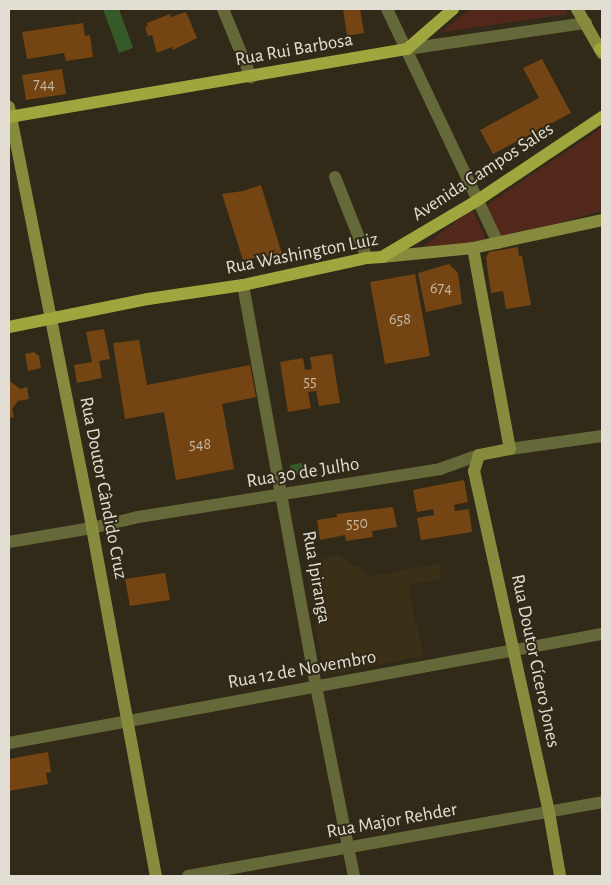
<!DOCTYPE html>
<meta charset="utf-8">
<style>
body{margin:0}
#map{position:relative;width:611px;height:885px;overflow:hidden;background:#312a18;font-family:"Alegreya Sans",sans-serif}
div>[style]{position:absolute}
.built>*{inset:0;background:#3a3017}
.green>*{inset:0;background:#52281b}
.water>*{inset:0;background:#365a27}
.building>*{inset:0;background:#744513}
.minor>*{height:12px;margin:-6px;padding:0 6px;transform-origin:6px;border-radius:6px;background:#65693a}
.tertiary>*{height:12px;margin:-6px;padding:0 6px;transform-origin:6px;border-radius:6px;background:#65693a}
.secondary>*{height:12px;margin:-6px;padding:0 6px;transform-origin:6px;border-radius:6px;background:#868b3e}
.primary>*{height:12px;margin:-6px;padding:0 6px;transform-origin:6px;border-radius:6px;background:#a0a63e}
span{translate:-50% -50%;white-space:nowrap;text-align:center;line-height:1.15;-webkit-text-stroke:4px #312a18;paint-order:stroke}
.number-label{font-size:16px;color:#c6b8a3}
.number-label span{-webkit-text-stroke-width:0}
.street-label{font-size:19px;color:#e2ded3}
.frame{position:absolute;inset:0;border:10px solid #e2ded3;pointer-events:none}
</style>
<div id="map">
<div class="built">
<div style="clip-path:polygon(339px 555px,356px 566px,360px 567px,366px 576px,385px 574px,440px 563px,441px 579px,409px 585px,413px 611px,424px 656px,324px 675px,306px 564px)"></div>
</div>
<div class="green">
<div style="clip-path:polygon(469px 9px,565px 9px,568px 14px,442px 32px)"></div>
<div style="clip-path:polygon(602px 127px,602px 211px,502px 239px,487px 205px)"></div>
<div style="clip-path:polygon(472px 208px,486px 240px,411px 254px,426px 245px)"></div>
</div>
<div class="water">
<div style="clip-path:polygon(103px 9px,119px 9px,133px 48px,119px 53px)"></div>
<div style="clip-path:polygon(307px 462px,309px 472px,292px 475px,290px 465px)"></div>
</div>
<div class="building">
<div style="clip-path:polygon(343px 9px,360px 9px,364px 33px,347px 36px)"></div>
<div style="clip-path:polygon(186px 12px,197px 38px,173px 50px,172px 47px,157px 53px,152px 35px,148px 36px,145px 27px,148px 26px,147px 23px,170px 14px,171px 17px)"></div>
<div style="clip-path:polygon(83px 23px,85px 36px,90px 35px,93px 57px,66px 61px,64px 53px,27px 59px,22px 32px)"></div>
<div style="clip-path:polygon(542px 59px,571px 113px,493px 154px,480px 130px,539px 98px,523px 68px)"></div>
<div style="clip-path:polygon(62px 69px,66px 94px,26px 100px,22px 75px)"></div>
<div style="clip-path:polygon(261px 185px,282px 254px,243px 260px,222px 194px,243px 191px)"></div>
<div style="clip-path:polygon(518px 247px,519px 256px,522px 256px,531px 305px,506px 309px,503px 291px,491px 293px,486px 258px,489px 252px)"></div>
<div style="clip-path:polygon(449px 264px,458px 273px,462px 304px,426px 312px,418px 273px)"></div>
<div style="clip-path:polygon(415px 274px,430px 356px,385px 364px,370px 282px)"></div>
<div style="clip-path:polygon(104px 329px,110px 359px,99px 361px,102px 378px,77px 383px,74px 365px,92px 362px,86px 332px)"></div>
<div style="clip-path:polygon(139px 340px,147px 385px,250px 365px,256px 397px,222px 404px,234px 469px,176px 480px,164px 412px,125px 419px,113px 343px)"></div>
<div style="clip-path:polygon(34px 352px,39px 356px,41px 368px,28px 371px,25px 354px)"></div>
<div style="clip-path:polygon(332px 354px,340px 403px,319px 406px,316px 391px,308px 392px,311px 408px,288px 412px,280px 362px,303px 358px,305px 370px,312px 369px,310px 357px)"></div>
<div style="clip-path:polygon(9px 380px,20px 389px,27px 387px,29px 399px,18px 401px,12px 409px,14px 417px,9px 418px)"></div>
<div style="clip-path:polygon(464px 480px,468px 502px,454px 505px,455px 511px,469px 509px,472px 532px,421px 540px,417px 518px,434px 515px,433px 509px,417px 512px,413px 490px)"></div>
<div style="clip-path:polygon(393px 507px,397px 527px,372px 531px,373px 537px,346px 541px,345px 535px,320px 540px,317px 520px,337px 517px,337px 514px)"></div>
<div style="clip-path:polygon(165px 573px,170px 600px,130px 606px,125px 579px)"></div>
<div style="clip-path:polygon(48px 752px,51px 772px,46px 773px,48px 784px,9px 791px,9px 759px)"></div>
</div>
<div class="minor">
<div style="left:223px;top:9px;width:74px;rotate:67.6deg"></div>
<div style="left:407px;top:49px;width:181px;rotate:-8.3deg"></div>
<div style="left:335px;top:177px;width:87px;rotate:68.4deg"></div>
<div style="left:243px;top:285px;width:408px;rotate:79.7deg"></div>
<div style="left:316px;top:686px;width:194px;rotate:78.7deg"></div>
<div style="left:510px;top:449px;width:93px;rotate:-8deg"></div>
<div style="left:9px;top:542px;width:84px;rotate:-9.6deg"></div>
<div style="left:92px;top:528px;width:47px;rotate:-13.4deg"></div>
<div style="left:138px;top:517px;width:306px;rotate:-9deg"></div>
<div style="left:440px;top:469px;width:41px;rotate:-19.7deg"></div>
<div style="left:9px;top:743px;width:603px;rotate:-10.42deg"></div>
<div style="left:188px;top:876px;width:421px;rotate:-10.1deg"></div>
</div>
<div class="tertiary">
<div style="left:387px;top:9px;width:259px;rotate:64.6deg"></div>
</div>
<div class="secondary">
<div style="left:577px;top:9px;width:51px;rotate:60.4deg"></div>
<div style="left:9px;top:107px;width:429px;rotate:78.8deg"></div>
<div style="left:92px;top:528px;width:354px;rotate:79.6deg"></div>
<div style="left:473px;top:248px;width:204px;rotate:79.6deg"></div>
<div style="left:510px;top:449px;width:32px;rotate:169deg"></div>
<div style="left:479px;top:455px;width:17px;rotate:107deg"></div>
<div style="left:474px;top:471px;width:349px;rotate:77.6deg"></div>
<div style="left:549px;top:812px;width:65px;rotate:80.2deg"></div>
<div style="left:382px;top:257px;width:91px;rotate:-5.6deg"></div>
<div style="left:473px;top:248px;width:132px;rotate:-12.2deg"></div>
</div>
<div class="primary">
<div style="left:600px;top:49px;width:2px;rotate:27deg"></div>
<div style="left:9px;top:117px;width:404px;rotate:-9.7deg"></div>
<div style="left:407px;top:49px;width:61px;rotate:-41deg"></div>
<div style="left:9px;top:327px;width:142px;rotate:-11.4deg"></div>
<div style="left:148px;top:299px;width:96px;rotate:-8.4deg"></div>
<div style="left:243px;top:285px;width:127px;rotate:-12.3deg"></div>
<div style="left:367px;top:258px;width:15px;rotate:-4deg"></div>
<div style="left:382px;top:257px;width:112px;rotate:-30.7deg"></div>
<div style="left:478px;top:200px;width:149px;rotate:-33.8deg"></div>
</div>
<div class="number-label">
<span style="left:44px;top:84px">744</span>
<span style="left:441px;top:288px">674</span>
<span style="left:400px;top:319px">658</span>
<span style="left:310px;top:381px">55</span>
<span style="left:200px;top:444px">548</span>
<span style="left:357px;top:523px">550</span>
</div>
<div class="street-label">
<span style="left:294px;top:50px;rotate:-10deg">Rua Rui Barbosa</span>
<span style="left:483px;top:172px;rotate:-33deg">Avenida Campos Sales</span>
<span style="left:302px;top:254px;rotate:-11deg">Rua Washington Luiz</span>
<span style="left:303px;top:473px;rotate:-9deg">Rua 30 de Julho</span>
<span style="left:103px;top:488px;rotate:79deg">Rua Doutor Cândido Cruz</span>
<span style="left:316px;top:577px;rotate:80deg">Rua Ipiranga</span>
<span style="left:535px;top:661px;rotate:78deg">Rua Doutor Cícero Jones</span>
<span style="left:302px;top:670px;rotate:-10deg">Rua 12 de Novembro</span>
<span style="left:392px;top:821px;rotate:-10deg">Rua Major Rehder</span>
</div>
<div class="frame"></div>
</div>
